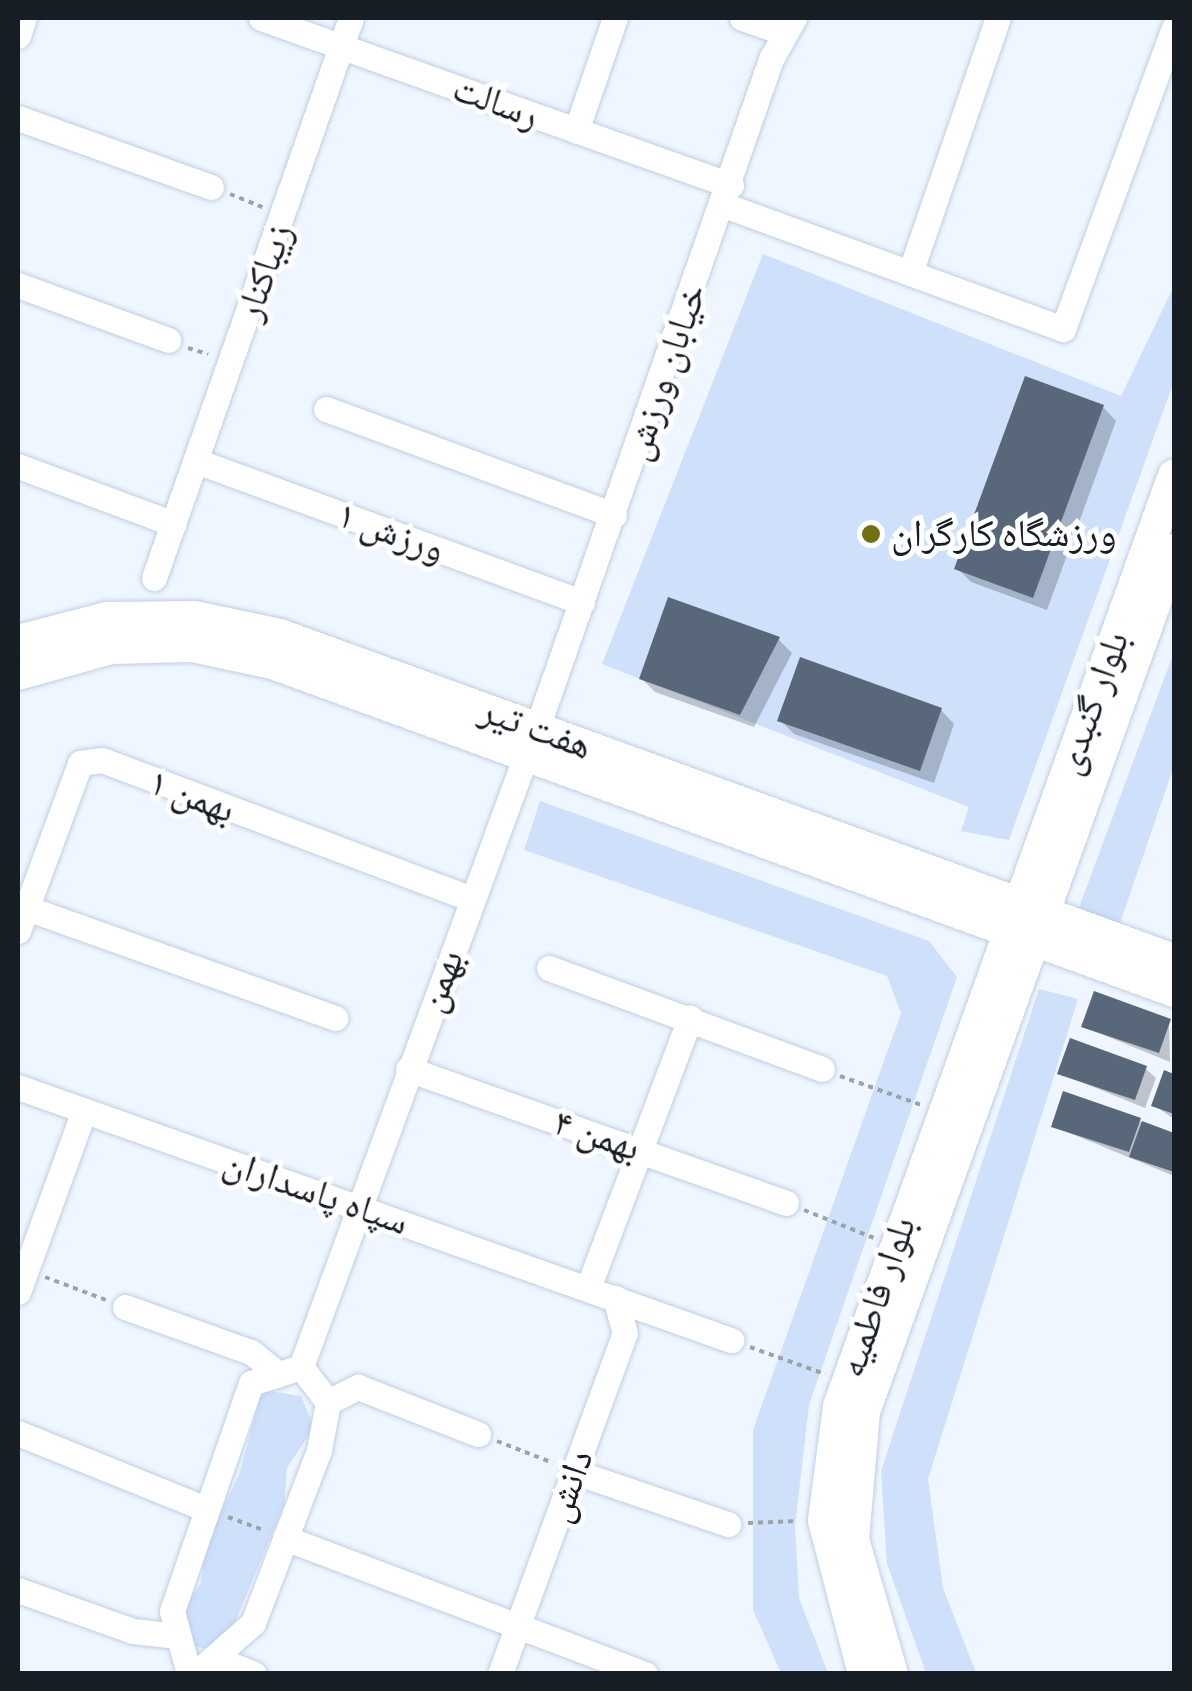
<!DOCTYPE html>
<meta charset="utf-8">
<style>
body{margin:0}
#map{position:relative;width:1192px;height:1691px;overflow:hidden;background:#eff6ff;font-family:Signika,"Noto Naskh Arabic",sans-serif}
div>[style]{position:absolute}
.green>*{inset:0;background:#cee0fa}
.shadow>*{inset:0;background:#0003}
.building>*{inset:0;background:#59677a}
.path>*{height:4px;margin-top:-2px;transform-origin:0;background:repeating-linear-gradient(90deg,#9ba2aa 0 5px,transparent 0 10px)}
.roads{filter:drop-shadow(0 0 2px #bfcee4) drop-shadow(0 0 2px #bfcee4)}
.minor>*{height:25px;margin:-12.5px;padding:0 12.5px;transform-origin:12.5px;border-radius:12.5px;background:#fff}
.major>*{height:32px;margin:-16px;padding:0 16px;transform-origin:16px;border-radius:16px;background:#fff}
.dots>*{width:28px;height:28px;translate:-50% -50%;box-sizing:border-box;border:5px solid #fff;border-radius:50%}
span{translate:-50% -50%;white-space:nowrap;text-align:center;line-height:1.15;-webkit-text-stroke:10px #fff;paint-order:stroke}
.street-label{font-size:38px;color:#171d25}
.poi-label{font-size:38px;color:#171d25}
.left{translate:0 -50%;text-align:left}
.frame{position:absolute;inset:0;border:20px solid #171d25;pointer-events:none}
</style>
<div id="map">
<div class="green">
<div style="clip-path:polygon(763px 254px,1121px 396px,1174px 286px,1174px 381px,1009px 840px,961px 831px,969px 807px,602px 664px)"></div>
<div style="clip-path:polygon(1174px 652px,1174px 766px,1120px 923px,1078px 910px)"></div>
<div style="clip-path:polygon(540px 801px,929px 941px,957px 977px,809px 1405px,795px 1526px,799px 1598px,828px 1673px,781px 1673px,753px 1610px,753px 1430px,901px 1013px,887px 976px,524px 850px)"></div>
<div style="clip-path:polygon(1039px 989px,1078px 999px,928px 1479px,943px 1588px,976px 1673px,926px 1673px,887px 1564px,881px 1471px)"></div>
<div style="clip-path:polygon(262px 1390px,301px 1396px,314px 1427px,287px 1468px,284px 1505px,230px 1634px,209px 1649px,190px 1646px,182px 1609px,201px 1583px,206px 1542px,239px 1475px)"></div>
</div>
<div class="shadow">
<div style="clip-path:polygon(1103px 407px,1116px 421px,1047px 610px,971px 582px,957px 568px)"></div>
<div style="clip-path:polygon(778px 639px,792px 653px,754px 727px,655px 692px,642px 679px)"></div>
<div style="clip-path:polygon(941px 710px,954px 724px,934px 783px,794px 734px,780px 720px)"></div>
<div style="clip-path:polygon(1169px 1022px,1170px 1062px,1084px 1027px)"></div>
<div style="clip-path:polygon(1145px 1068px,1156px 1078px,1145px 1108px,1059px 1073px)"></div>
<div style="clip-path:polygon(1165px 1073px,1174px 1076px,1174px 1119px,1154px 1105px)"></div>
<div style="clip-path:polygon(1139px 1121px,1174px 1136px,1174px 1176px,1053px 1126px)"></div>
</div>
<div class="building">
<div style="clip-path:polygon(1025px 376px,1104px 405px,1033px 598px,954px 569px)"></div>
<div style="clip-path:polygon(668px 597px,780px 637px,740px 715px,639px 679px)"></div>
<div style="clip-path:polygon(800px 657px,942px 708px,920px 771px,777px 721px)"></div>
<div style="clip-path:polygon(1094px 991px,1171px 1019px,1159px 1053px,1081px 1027px)"></div>
<div style="clip-path:polygon(1070px 1038px,1147px 1066px,1135px 1100px,1057px 1074px)"></div>
<div style="clip-path:polygon(1164px 1070px,1174px 1074px,1174px 1114px,1151px 1106px)"></div>
<div style="clip-path:polygon(1063px 1091px,1141px 1118px,1129px 1152px,1051px 1127px)"></div>
<div style="clip-path:polygon(1142px 1121px,1174px 1133px,1174px 1172px,1129px 1157px)"></div>
</div>
<div class="path">
<div style="left:230px;top:194px;width:35px;rotate:22deg"></div>
<div style="left:188px;top:348px;width:21px;rotate:17deg"></div>
<div style="left:840px;top:1076px;width:86px;rotate:19.7deg"></div>
<div style="left:804px;top:1210px;width:75px;rotate:21.8deg"></div>
<div style="left:45px;top:1277px;width:65px;rotate:20.7deg"></div>
<div style="left:750px;top:1347px;width:80px;rotate:19.8deg"></div>
<div style="left:497px;top:1441px;width:60px;rotate:21.4deg"></div>
<div style="left:228px;top:1517px;width:40px;rotate:20.2deg"></div>
<div style="left:748px;top:1523px;width:50px;rotate:-2.3deg"></div>
</div>
<div class="roads">
<div class="minor">
<div style="left:261px;top:18px;width:499px;rotate:19.6deg"></div>
<div style="left:742px;top:18px;width:46px;rotate:18.8deg"></div>
<div style="left:18px;top:36px;width:19px;rotate:-72deg"></div>
<div style="left:18px;top:118px;width:205px;rotate:19.7deg"></div>
<div style="left:576px;top:131px;width:120px;rotate:-71deg"></div>
<div style="left:724px;top:205px;width:361px;rotate:20.1deg"></div>
<div style="left:1063px;top:329px;width:321px;rotate:-69.8deg"></div>
<div style="left:910px;top:273px;width:270px;rotate:-71deg"></div>
<div style="left:18px;top:285px;width:160px;rotate:20.1deg"></div>
<div style="left:326px;top:409px;width:307px;rotate:20.2deg"></div>
<div style="left:199px;top:462px;width:408px;rotate:20.1deg"></div>
<div style="left:18px;top:466px;width:166px;rotate:20.4deg"></div>
<div style="left:154px;top:578px;width:594px;rotate:-70.62deg"></div>
<div style="left:537px;top:728px;width:709px;rotate:-70.72deg"></div>
<div style="left:771px;top:59px;width:47px;rotate:-60.7deg"></div>
<div style="left:18px;top:905px;width:337px;rotate:19.6deg"></div>
<div style="left:18px;top:931px;width:179px;rotate:-69.7deg"></div>
<div style="left:80px;top:763px;width:22px;rotate:-8deg"></div>
<div style="left:102px;top:760px;width:395px;rotate:20.6deg"></div>
<div style="left:549px;top:968px;width:291px;rotate:20.3deg"></div>
<div style="left:408px;top:1069px;width:401px;rotate:19.5deg"></div>
<div style="left:18px;top:1087px;width:757px;rotate:19.54deg"></div>
<div style="left:588px;top:1288px;width:289px;rotate:-69.3deg"></div>
<div style="left:18px;top:1292px;width:193px;rotate:-70deg"></div>
<div style="left:125px;top:1307px;width:134px;rotate:19.7deg"></div>
<div style="left:251px;top:1352px;width:28px;rotate:39deg"></div>
<div style="left:301px;top:1367px;width:652px;rotate:-69.81deg"></div>
<div style="left:328px;top:1402px;width:34px;rotate:-27deg"></div>
<div style="left:358px;top:1387px;width:129px;rotate:21.4deg"></div>
<div style="left:18px;top:1433px;width:203px;rotate:22deg"></div>
<div style="left:575px;top:1472px;width:162px;rotate:18.8deg"></div>
<div style="left:285px;top:1538px;width:385px;rotate:20.7deg"></div>
<div style="left:18px;top:1590px;width:122px;rotate:19.6deg"></div>
<div style="left:133px;top:1631px;width:44px;rotate:6.5deg"></div>
<div style="left:215px;top:1658px;width:42px;rotate:22.3deg"></div>
<div style="left:189px;top:1674px;width:65px;rotate:-105.1deg"></div>
<div style="left:172px;top:1611px;width:241px;rotate:-70.9deg"></div>
<div style="left:251px;top:1383px;width:52px;rotate:-17.7deg"></div>
<div style="left:195px;top:1674px;width:77px;rotate:-41.3deg"></div>
<div style="left:253px;top:1623px;width:185px;rotate:-69.1deg"></div>
<div style="left:319px;top:1450px;width:49px;rotate:-79.4deg"></div>
<div style="left:328px;top:1402px;width:44px;rotate:-127.6deg"></div>
<div style="left:500px;top:1674px;width:363px;rotate:-69.9deg"></div>
<div style="left:625px;top:1333px;width:37px;rotate:-106deg"></div>
</div>
<div class="major">
<div style="left:18px;top:641px;width:92px;rotate:-14.5deg"></div>
<div style="left:107px;top:618px;width:87px;rotate:-0.7deg"></div>
<div style="left:194px;top:617px;width:88px;rotate:11.8deg"></div>
<div style="left:280px;top:635px;width:951px;rotate:19.98deg"></div>
<div style="left:18px;top:674px;width:97px;rotate:-15.6deg"></div>
<div style="left:111px;top:648px;width:81px;rotate:-1.4deg"></div>
<div style="left:192px;top:646px;width:82px;rotate:12deg"></div>
<div style="left:272px;top:663px;width:960px;rotate:19.98deg"></div>
<div style="left:864px;top:1674px;width:159px;rotate:-104.6deg"></div>
<div style="left:824px;top:1520px;width:115px;rotate:-82.5deg"></div>
<div style="left:839px;top:1406px;width:989px;rotate:-70.21deg"></div>
<div style="left:892px;top:1674px;width:140px;rotate:-106.2deg"></div>
<div style="left:853px;top:1540px;width:128px;rotate:-85.1deg"></div>
<div style="left:864px;top:1412px;width:916px;rotate:-70.22deg"></div>
</div>
</div>
<div class="dots">
<div style="left:871px;top:534px;background:#716f11"></div>
</div>
<div class="street-label">
<span style="left:496px;top:102px;rotate:20deg">رسالت</span>
<span style="left:264px;top:272px;rotate:-70deg">زیباکنار</span>
<span style="left:665px;top:372px;rotate:-71deg">خیابان ورزش</span>
<span style="left:391px;top:532px;rotate:20deg">ورزش ۱</span>
<span style="left:1092px;top:703px;rotate:-70deg">بلوار گنبدی</span>
<span style="left:536px;top:728px;rotate:20deg">هفت تیر</span>
<span style="left:192px;top:796px;rotate:21deg">بهمن ۱</span>
<span style="left:441px;top:981px;rotate:-69deg">بهمن</span>
<span style="left:597px;top:1135px;rotate:19deg">بهمن ۴</span>
<span style="left:316px;top:1192px;rotate:19deg">سپاه پاسداران</span>
<span style="left:877px;top:1297px;rotate:-71deg">بلوار فاطمیه</span>
<span style="left:569px;top:1486px;rotate:-70deg">دانش</span>
</div>
<div class="poi-label">
<span class="left" style="left:891px;top:534px">ورزشگاه کارگران</span>
</div>
<div class="frame"></div>
</div>
